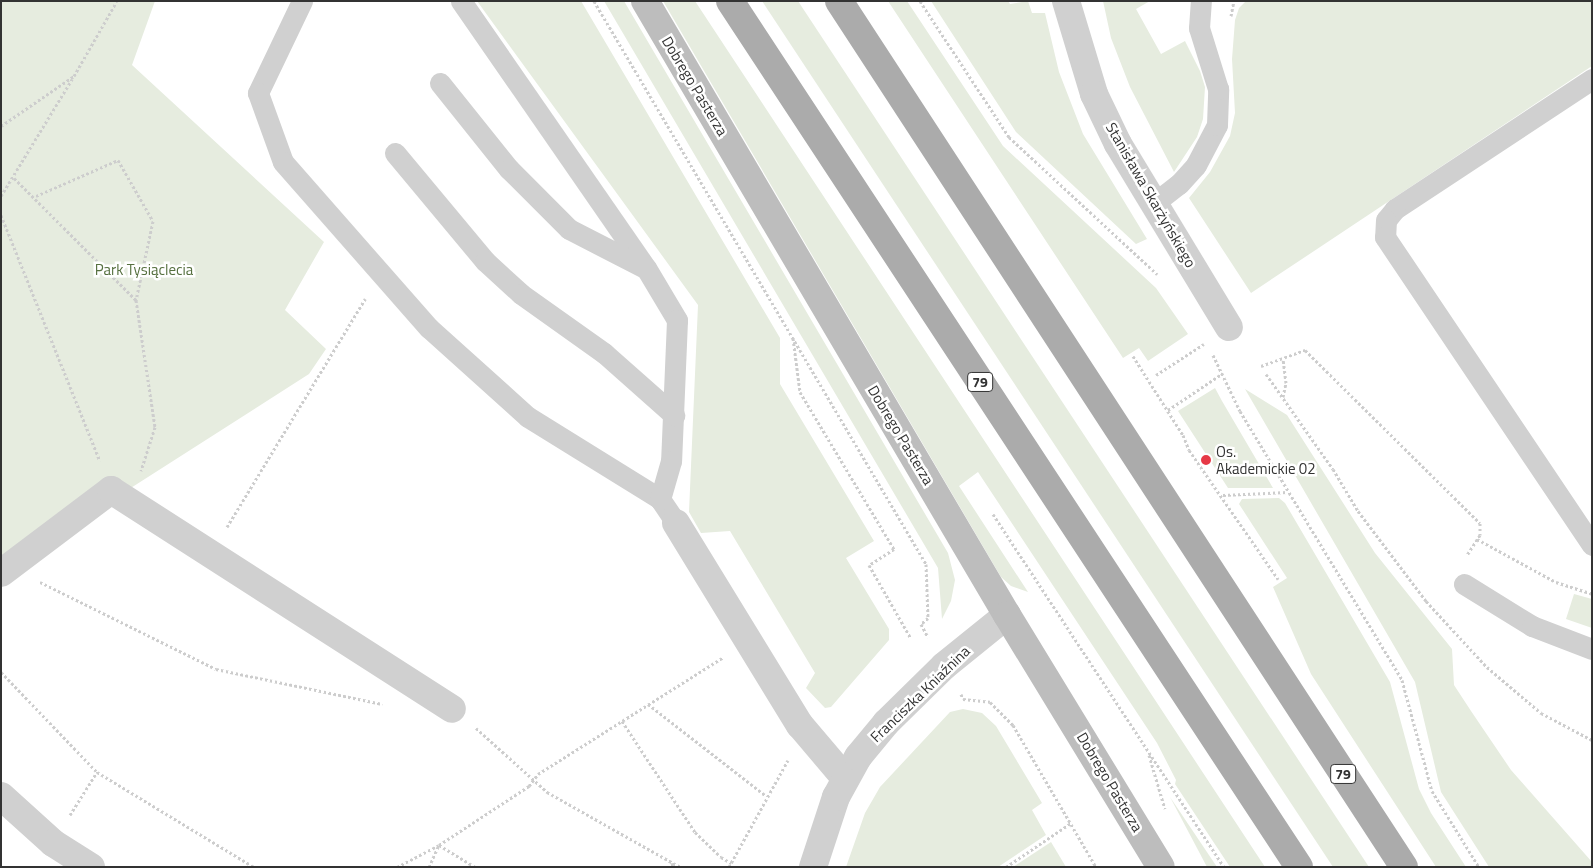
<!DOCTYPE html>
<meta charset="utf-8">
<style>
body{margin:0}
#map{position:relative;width:1593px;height:868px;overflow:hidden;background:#fff;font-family:"Titillium Web",sans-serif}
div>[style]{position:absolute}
.green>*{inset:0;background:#e6ecdf}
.path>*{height:3px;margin-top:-1.5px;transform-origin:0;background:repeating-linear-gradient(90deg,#cdcdcd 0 2.5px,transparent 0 5px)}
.lane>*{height:21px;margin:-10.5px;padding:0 10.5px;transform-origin:10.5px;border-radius:10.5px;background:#d0d0d0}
.street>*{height:28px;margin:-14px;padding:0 14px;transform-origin:14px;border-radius:14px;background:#d0d0d0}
.secondary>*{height:28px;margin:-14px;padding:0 14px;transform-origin:14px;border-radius:14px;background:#bdbdbd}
.primary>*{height:28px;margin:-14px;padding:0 14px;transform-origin:14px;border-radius:14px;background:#ababab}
.dots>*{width:14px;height:14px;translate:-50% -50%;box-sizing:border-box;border:2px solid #fff;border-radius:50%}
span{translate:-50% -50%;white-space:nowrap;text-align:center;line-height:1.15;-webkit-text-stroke:5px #fff;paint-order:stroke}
.shield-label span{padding:1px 4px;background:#fff;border:1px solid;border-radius:4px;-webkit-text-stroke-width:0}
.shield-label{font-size:14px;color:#333;font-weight:700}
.street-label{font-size:15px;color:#333}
.park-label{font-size:15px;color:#56703f}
.poi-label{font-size:15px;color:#333}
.left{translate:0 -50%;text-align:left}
.frame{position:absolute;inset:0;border:2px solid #333;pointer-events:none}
</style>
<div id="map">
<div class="green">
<div style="clip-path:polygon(1px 1px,155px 1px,132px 65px,324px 242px,285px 310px,326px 349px,309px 374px,1px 571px)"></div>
<div style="clip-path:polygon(477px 1px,581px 1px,780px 338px,780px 384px,874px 541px,846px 558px,889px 629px,889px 640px,831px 707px,825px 708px,806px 688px,815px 673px,730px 531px,701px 533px,689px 512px,698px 305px)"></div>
<div style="clip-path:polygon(604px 1px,624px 1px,948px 553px,955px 580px,951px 601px,942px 619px,938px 568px)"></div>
<div style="clip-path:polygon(663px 1px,695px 1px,1265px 867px,1230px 867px,1175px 784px,1176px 780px,1157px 743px,978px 472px,959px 486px,1028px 592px,1011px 586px,1001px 577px)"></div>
<div style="clip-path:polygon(762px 1px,798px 1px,1369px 867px,1333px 867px)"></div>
<div style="clip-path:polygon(888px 1px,907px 1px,1003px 146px,1156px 288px,1188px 334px,1148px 361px,1139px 348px,1123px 358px)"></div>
<div style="clip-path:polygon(931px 1px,1008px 1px,1010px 4px,1028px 1px,1032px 13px,1045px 13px,1059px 72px,1083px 134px,1147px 239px,1136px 244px,1016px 132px)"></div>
<div style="clip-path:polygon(1103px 1px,1150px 1px,1136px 9px,1161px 54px,1185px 41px,1200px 71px,1205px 87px,1203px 119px,1197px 137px,1174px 172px,1130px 87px,1111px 38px)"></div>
<div style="clip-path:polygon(1246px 1px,1592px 1px,1592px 66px,1251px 293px,1189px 198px,1210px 172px,1230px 136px,1235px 113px,1232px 59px,1235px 20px,1239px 8px)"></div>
<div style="clip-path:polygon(1215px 388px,1222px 401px,1273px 488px,1228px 488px,1178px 411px)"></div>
<div style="clip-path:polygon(1245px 389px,1287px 415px,1375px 553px,1452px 649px,1454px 685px,1471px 711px,1511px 770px,1592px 862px,1592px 867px,1489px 867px,1441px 792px,1415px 682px)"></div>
<div style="clip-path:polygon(1279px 498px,1285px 503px,1390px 682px,1419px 789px,1431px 813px,1466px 867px,1436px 867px,1311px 674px,1273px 587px,1287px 578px,1239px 504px,1242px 499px)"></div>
<div style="clip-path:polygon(1574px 594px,1592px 599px,1592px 628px,1566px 619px)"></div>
<div style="clip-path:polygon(963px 709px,982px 713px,996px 726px,1042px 803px,1032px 810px,1046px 835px,998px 867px,846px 867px,865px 813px,880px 787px,950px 712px)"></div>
<div style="clip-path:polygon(1170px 797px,1217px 867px,1207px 867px)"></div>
<div style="clip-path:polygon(1051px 842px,1066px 867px,1013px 867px)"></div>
</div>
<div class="path">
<div style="left:594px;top:1px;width:654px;rotate:59.47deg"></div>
<div style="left:926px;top:564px;width:54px;rotate:87.9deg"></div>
<div style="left:928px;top:618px;width:9px;rotate:139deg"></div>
<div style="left:921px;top:624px;width:15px;rotate:62deg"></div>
<div style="left:920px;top:1px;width:163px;rotate:56.8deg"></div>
<div style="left:1009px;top:137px;width:202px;rotate:42.8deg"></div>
<div style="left:1231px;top:16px;width:15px;rotate:-79deg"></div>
<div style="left:1px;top:126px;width:88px;rotate:-34.4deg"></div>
<div style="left:74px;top:76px;width:86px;rotate:-60.2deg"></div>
<div style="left:14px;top:178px;width:173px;rotate:45deg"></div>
<div style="left:136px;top:300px;width:128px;rotate:81.5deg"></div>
<div style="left:155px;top:427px;width:46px;rotate:107.7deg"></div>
<div style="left:1px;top:196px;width:137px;rotate:-58.7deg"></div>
<div style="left:36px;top:196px;width:90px;rotate:-23.7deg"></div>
<div style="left:118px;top:160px;width:70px;rotate:60.2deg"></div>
<div style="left:153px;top:221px;width:81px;rotate:102.1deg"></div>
<div style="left:1px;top:215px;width:265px;rotate:68.1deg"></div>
<div style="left:793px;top:338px;width:54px;rotate:82.6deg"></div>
<div style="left:800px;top:392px;width:183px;rotate:59.1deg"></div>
<div style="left:894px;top:549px;width:30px;rotate:147deg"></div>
<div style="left:869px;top:565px;width:83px;rotate:60.3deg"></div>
<div style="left:1213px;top:355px;width:62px;rotate:64.3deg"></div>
<div style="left:1240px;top:411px;width:314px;rotate:58.9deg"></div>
<div style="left:1402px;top:680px;width:115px;rotate:74.9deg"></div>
<div style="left:1432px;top:791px;width:89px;rotate:58.3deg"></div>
<div style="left:1133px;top:356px;width:93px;rotate:57.7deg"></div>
<div style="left:1183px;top:435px;width:16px;rotate:68deg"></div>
<div style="left:1189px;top:450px;width:157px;rotate:55.4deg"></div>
<div style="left:1261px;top:366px;width:47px;rotate:-20deg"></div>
<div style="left:1305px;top:350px;width:246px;rotate:44.7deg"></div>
<div style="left:1480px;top:523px;width:12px;rotate:90deg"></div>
<div style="left:1480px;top:535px;width:24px;rotate:123deg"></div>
<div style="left:1266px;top:374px;width:116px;rotate:54.8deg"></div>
<div style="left:1333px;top:469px;width:49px;rotate:59.2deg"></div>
<div style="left:1358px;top:511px;width:113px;rotate:52.9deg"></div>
<div style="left:1426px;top:601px;width:90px;rotate:47.3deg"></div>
<div style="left:1487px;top:667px;width:71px;rotate:40.4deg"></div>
<div style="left:1541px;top:713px;width:58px;rotate:27.9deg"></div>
<div style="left:1156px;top:375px;width:57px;rotate:-32.9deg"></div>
<div style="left:1283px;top:397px;width:14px;rotate:-78deg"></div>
<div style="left:1286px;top:383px;width:24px;rotate:-97deg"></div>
<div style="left:1168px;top:410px;width:66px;rotate:-33.9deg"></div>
<div style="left:1223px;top:495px;width:65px;rotate:-2.6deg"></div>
<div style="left:993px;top:514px;width:422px;rotate:56.8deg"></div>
<div style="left:227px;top:527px;width:267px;rotate:-58.8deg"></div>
<div style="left:1477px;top:539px;width:90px;rotate:28.6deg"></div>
<div style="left:1556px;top:582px;width:38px;rotate:18deg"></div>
<div style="left:40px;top:582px;width:196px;rotate:26.3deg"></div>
<div style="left:216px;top:669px;width:170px;rotate:11.9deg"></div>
<div style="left:1px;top:672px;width:139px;rotate:46.2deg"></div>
<div style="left:97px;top:772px;width:184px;rotate:31.2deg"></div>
<div style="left:961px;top:694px;width:5px;rotate:68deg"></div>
<div style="left:963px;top:699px;width:27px;rotate:6deg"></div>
<div style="left:990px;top:702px;width:33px;rotate:45deg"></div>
<div style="left:1013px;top:725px;width:164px;rotate:59.7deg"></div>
<div style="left:648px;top:704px;width:150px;rotate:37.9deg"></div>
<div style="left:622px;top:721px;width:133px;rotate:56.7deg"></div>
<div style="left:695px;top:832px;width:36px;rotate:44deg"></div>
<div style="left:721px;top:857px;width:12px;rotate:31deg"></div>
<div style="left:476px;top:728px;width:96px;rotate:42deg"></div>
<div style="left:547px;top:792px;width:145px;rotate:29.4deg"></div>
<div style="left:673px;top:863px;width:4px;rotate:117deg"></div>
<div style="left:1149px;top:755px;width:56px;rotate:73.5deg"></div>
<div style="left:70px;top:815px;width:51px;rotate:-57.9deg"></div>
<div style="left:673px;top:863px;width:9px;rotate:27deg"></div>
<div style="left:397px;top:867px;width:47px;rotate:-27.6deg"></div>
<div style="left:439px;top:845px;width:108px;rotate:-33.2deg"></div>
<div style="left:529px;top:786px;width:15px;rotate:-53deg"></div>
<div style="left:538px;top:774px;width:218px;rotate:-32.2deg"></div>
<div style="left:429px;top:867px;width:24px;rotate:-66deg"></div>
<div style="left:439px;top:845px;width:42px;rotate:31.4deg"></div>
<div style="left:729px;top:867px;width:122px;rotate:-61.1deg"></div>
<div style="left:1006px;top:867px;width:78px;rotate:-34.1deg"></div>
</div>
<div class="lane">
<div style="left:302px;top:1px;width:102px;rotate:115.6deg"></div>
<div style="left:258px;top:93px;width:73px;rotate:70.1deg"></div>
<div style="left:283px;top:162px;width:221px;rotate:48.7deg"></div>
<div style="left:429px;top:328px;width:133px;rotate:42deg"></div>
<div style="left:528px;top:417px;width:155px;rotate:31.8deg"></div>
<div style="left:660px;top:499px;width:29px;rotate:56deg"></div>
<div style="left:461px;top:1px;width:325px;rotate:55.3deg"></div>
<div style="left:646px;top:268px;width:61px;rotate:59.2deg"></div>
<div style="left:677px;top:320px;width:141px;rotate:92.4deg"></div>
<div style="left:671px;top:461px;width:40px;rotate:106deg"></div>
<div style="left:1592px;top:79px;width:236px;rotate:146.6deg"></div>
<div style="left:1395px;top:209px;width:14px;rotate:129deg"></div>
<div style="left:1386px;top:220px;width:17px;rotate:93deg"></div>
<div style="left:1385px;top:237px;width:371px;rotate:56.1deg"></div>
<div style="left:440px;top:83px;width:110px;rotate:51.3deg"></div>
<div style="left:509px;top:169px;width:85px;rotate:45deg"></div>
<div style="left:569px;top:229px;width:83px;rotate:27.2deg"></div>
<div style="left:395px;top:153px;width:141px;rotate:50.2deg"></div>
<div style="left:485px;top:261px;width:49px;rotate:42.5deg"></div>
<div style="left:521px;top:294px;width:102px;rotate:35.4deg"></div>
<div style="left:604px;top:353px;width:94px;rotate:41.5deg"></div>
<div style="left:1153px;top:204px;width:33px;rotate:-38deg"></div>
<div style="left:1179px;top:184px;width:25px;rotate:-48deg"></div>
<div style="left:1196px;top:165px;width:45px;rotate:-62.3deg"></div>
<div style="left:1217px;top:125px;width:36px;rotate:-88deg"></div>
<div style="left:1218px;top:89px;width:64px;rotate:-107.3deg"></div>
<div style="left:1199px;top:28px;width:27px;rotate:-86deg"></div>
<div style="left:1464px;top:584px;width:80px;rotate:31.7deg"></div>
<div style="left:1532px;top:626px;width:64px;rotate:21deg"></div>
</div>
<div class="street">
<div style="left:1066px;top:1px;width:97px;rotate:73.2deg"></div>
<div style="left:1094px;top:94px;width:55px;rotate:64.4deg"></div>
<div style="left:1118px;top:144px;width:214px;rotate:58.8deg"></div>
<div style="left:676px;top:523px;width:237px;rotate:58.5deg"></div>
<div style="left:800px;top:725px;width:70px;rotate:49.7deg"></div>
<div style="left:1px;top:573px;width:138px;rotate:-37deg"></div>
<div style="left:111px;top:490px;width:405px;rotate:32.7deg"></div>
<div style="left:1px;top:796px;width:70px;rotate:42.1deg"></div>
<div style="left:53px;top:843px;width:45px;rotate:32.3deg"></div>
<div style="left:813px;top:867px;width:74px;rotate:-71.8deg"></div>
<div style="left:836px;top:797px;width:46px;rotate:-61.2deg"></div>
<div style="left:858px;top:757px;width:44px;rotate:-50.5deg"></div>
<div style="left:886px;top:723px;width:81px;rotate:-44.5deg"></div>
<div style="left:944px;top:666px;width:81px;rotate:-39deg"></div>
</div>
<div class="secondary">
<div style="left:645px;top:1px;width:713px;rotate:59.48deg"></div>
<div style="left:1007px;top:615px;width:295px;rotate:58.6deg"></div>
</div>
<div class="primary">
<div style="left:730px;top:1px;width:1036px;rotate:56.69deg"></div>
<div style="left:839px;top:1px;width:1034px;rotate:56.88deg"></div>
</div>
<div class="dots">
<div style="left:1206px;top:460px;background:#e63946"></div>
</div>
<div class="shield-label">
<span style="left:980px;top:382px">79</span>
<span style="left:1343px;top:774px">79</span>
</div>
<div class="street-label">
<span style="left:695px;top:86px;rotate:59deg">Dobrego Pasterza</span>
<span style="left:1151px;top:195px;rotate:60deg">Stanisława Skarżyńskiego</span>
<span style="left:901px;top:435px;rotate:59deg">Dobrego Pasterza</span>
<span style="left:920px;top:694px;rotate:-44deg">Franciszka Kniaźnina</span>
<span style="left:1110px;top:782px;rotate:59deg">Dobrego Pasterza</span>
</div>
<div class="park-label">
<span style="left:144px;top:270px">Park Tysiąclecia</span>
</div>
<div class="poi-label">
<span class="left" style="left:1216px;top:460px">Os.<br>Akademickie 02</span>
</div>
<div class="frame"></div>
</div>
